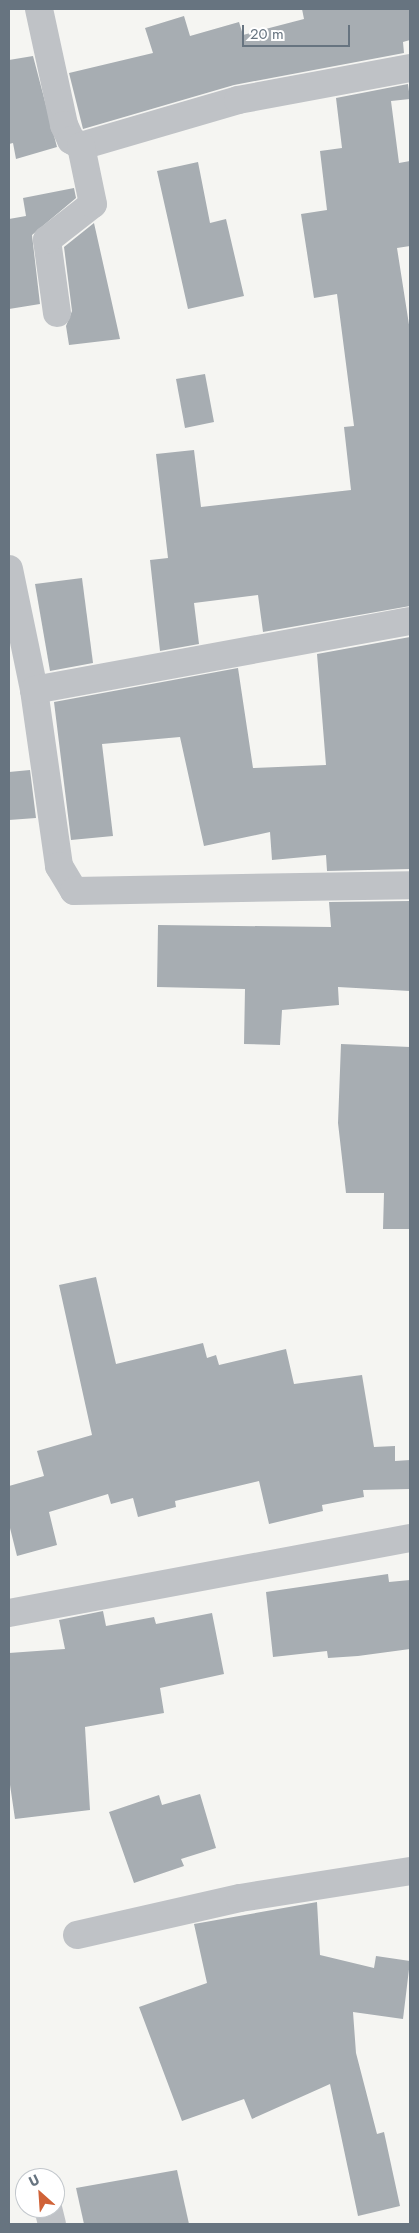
<!DOCTYPE html>
<style>
body{margin:0}
#map{position:relative;width:419px;height:2233px;overflow:hidden;background:#f5f5f2;font-family:Jost,sans-serif}
div>[style]{position:absolute}
.building>*{inset:0;background:#a7adb2}
.minor>*{height:28px;margin:-14px;padding:0 14px;transform-origin:14px;border-radius:14px;background:#bfc2c6}
span{translate:-50% -50%;white-space:nowrap;text-align:center;line-height:1.15;-webkit-text-stroke:5px #fff;paint-order:stroke}
.frame{position:absolute;inset:0;border:10px solid #677480;pointer-events:none}
.north{position:absolute;left:15px;top:2168px;width:50px;height:50px;box-sizing:border-box;background:#fff;border:1px solid #c2c7cc;border-radius:50%;rotate:334deg;font-size:14px;font-weight:700;line-height:20px;text-align:center;color:#677480}
.north::after{content:'';display:block;margin:auto;width:18px;height:22px;background:#d06237;clip-path:polygon(50% 0,100% 100%,50% 72%,0 100%)}
.scale{position:absolute;left:242px;top:25px;width:108px;height:22px;box-sizing:border-box;border:2px solid #677480;border-top:0;padding-left:6px;font-size:15px;line-height:18px;white-space:nowrap;color:#677480;-webkit-text-stroke:4px #fff;paint-order:stroke}
</style>
<div id="map">
<div class="building">
<div style="clip-path:polygon(302px 9px,410px 9px,410px 40px,403px 42px,404px 53px,234px 85px,83px 129px,69px 73px,153px 53px,145px 28px,184px 16px,190px 36px,239px 22px,243px 35px,304px 19px)"></div>
<div style="clip-path:polygon(33px 56px,57px 147px,16px 159px,13px 143px,9px 144px,9px 60px)"></div>
<div style="clip-path:polygon(408px 84px,410px 99px,391px 101px,399px 163px,410px 161px,410px 246px,397px 248px,410px 331px,410px 606px,263px 632px,258px 595px,194px 603px,199px 644px,160px 651px,150px 560px,168px 558px,156px 454px,194px 450px,201px 507px,351px 490px,344px 427px,354px 426px,337px 294px,314px 298px,301px 214px,327px 210px,320px 151px,342px 148px,336px 98px)"></div>
<div style="clip-path:polygon(198px 162px,210px 223px,226px 219px,244px 296px,188px 309px,157px 171px)"></div>
<div style="clip-path:polygon(74px 188px,76px 198px,32px 235px,40px 304px,9px 309px,9px 219px,26px 216px,23px 198px)"></div>
<div style="clip-path:polygon(94px 223px,120px 339px,69px 345px,66px 326px,72px 311px,64px 247px)"></div>
<div style="clip-path:polygon(205px 374px,214px 422px,185px 428px,176px 379px)"></div>
<div style="clip-path:polygon(82px 578px,93px 663px,50px 671px,35px 584px)"></div>
<div style="clip-path:polygon(410px 637px,410px 869px,327px 871px,326px 855px,272px 860px,270px 832px,204px 846px,180px 737px,102px 744px,113px 836px,71px 840px,54px 702px,238px 668px,253px 768px,326px 765px,317px 654px)"></div>
<div style="clip-path:polygon(30px 770px,36px 818px,9px 820px,9px 772px)"></div>
<div style="clip-path:polygon(410px 901px,410px 991px,338px 987px,339px 1005px,282px 1010px,280px 1045px,244px 1044px,245px 989px,157px 987px,158px 925px,331px 927px,329px 902px)"></div>
<div style="clip-path:polygon(341px 1044px,410px 1047px,410px 1229px,383px 1229px,384px 1193px,346px 1193px,338px 1123px)"></div>
<div style="clip-path:polygon(96px 1277px,116px 1364px,203px 1343px,207px 1358px,216px 1355px,219px 1365px,286px 1349px,294px 1384px,362px 1375px,374px 1447px,395px 1446px,395px 1461px,410px 1460px,410px 1489px,363px 1490px,364px 1497px,322px 1505px,323px 1511px,269px 1524px,259px 1481px,175px 1501px,176px 1507px,138px 1517px,133px 1498px,111px 1504px,108px 1494px,49px 1512px,57px 1545px,17px 1556px,9px 1524px,9px 1486px,44px 1476px,37px 1451px,92px 1435px,59px 1285px)"></div>
<div style="clip-path:polygon(388px 1574px,389px 1582px,410px 1580px,410px 1649px,358px 1656px,328px 1658px,327px 1651px,273px 1657px,266px 1592px)"></div>
<div style="clip-path:polygon(103px 1611px,106px 1626px,154px 1617px,156px 1624px,212px 1613px,224px 1674px,160px 1688px,164px 1713px,85px 1727px,90px 1810px,15px 1819px,9px 1778px,9px 1653px,65px 1649px,59px 1620px)"></div>
<div style="clip-path:polygon(200px 1794px,216px 1848px,181px 1859px,184px 1866px,134px 1883px,109px 1812px,159px 1795px,162px 1805px)"></div>
<div style="clip-path:polygon(317px 1902px,320px 1955px,374px 1968px,376px 1956px,410px 1961px,403px 2019px,353px 2012px,356px 2053px,377px 2134px,384px 2132px,400px 2206px,358px 2216px,330px 2084px,252px 2119px,244px 2099px,182px 2121px,139px 2007px,207px 1983px,194px 1924px)"></div>
<div style="clip-path:polygon(177px 2170px,189px 2224px,84px 2224px,76px 2188px)"></div>
</div>
<div class="minor">
<div style="left:39px;top:9px;width:119px;rotate:77.8deg"></div>
<div style="left:64px;top:125px;width:17px;rotate:65deg"></div>
<div style="left:71px;top:140px;width:12px;rotate:31deg"></div>
<div style="left:81px;top:146px;width:164px;rotate:-16.3deg"></div>
<div style="left:238px;top:100px;width:175px;rotate:-10.5deg"></div>
<div style="left:57px;top:313px;width:74px;rotate:-97.8deg"></div>
<div style="left:47px;top:240px;width:58px;rotate:-38deg"></div>
<div style="left:93px;top:204px;width:59px;rotate:-101.7deg"></div>
<div style="left:9px;top:569px;width:124px;rotate:78.3deg"></div>
<div style="left:34px;top:690px;width:178px;rotate:81.9deg"></div>
<div style="left:59px;top:866px;width:29px;rotate:59deg"></div>
<div style="left:74px;top:891px;width:336px;rotate:-1deg"></div>
<div style="left:34px;top:690px;width:382px;rotate:-10.4deg"></div>
<div style="left:9px;top:1613px;width:408px;rotate:-10.6deg"></div>
<div style="left:77px;top:1935px;width:167px;rotate:-12.8deg"></div>
<div style="left:240px;top:1898px;width:172px;rotate:-9deg"></div>
<div style="left:48px;top:2208px;width:16px;rotate:76deg"></div>
</div>
<div class="frame"></div>
<div class="north">U</div>
<div class="scale">20 m</div>
</div>
